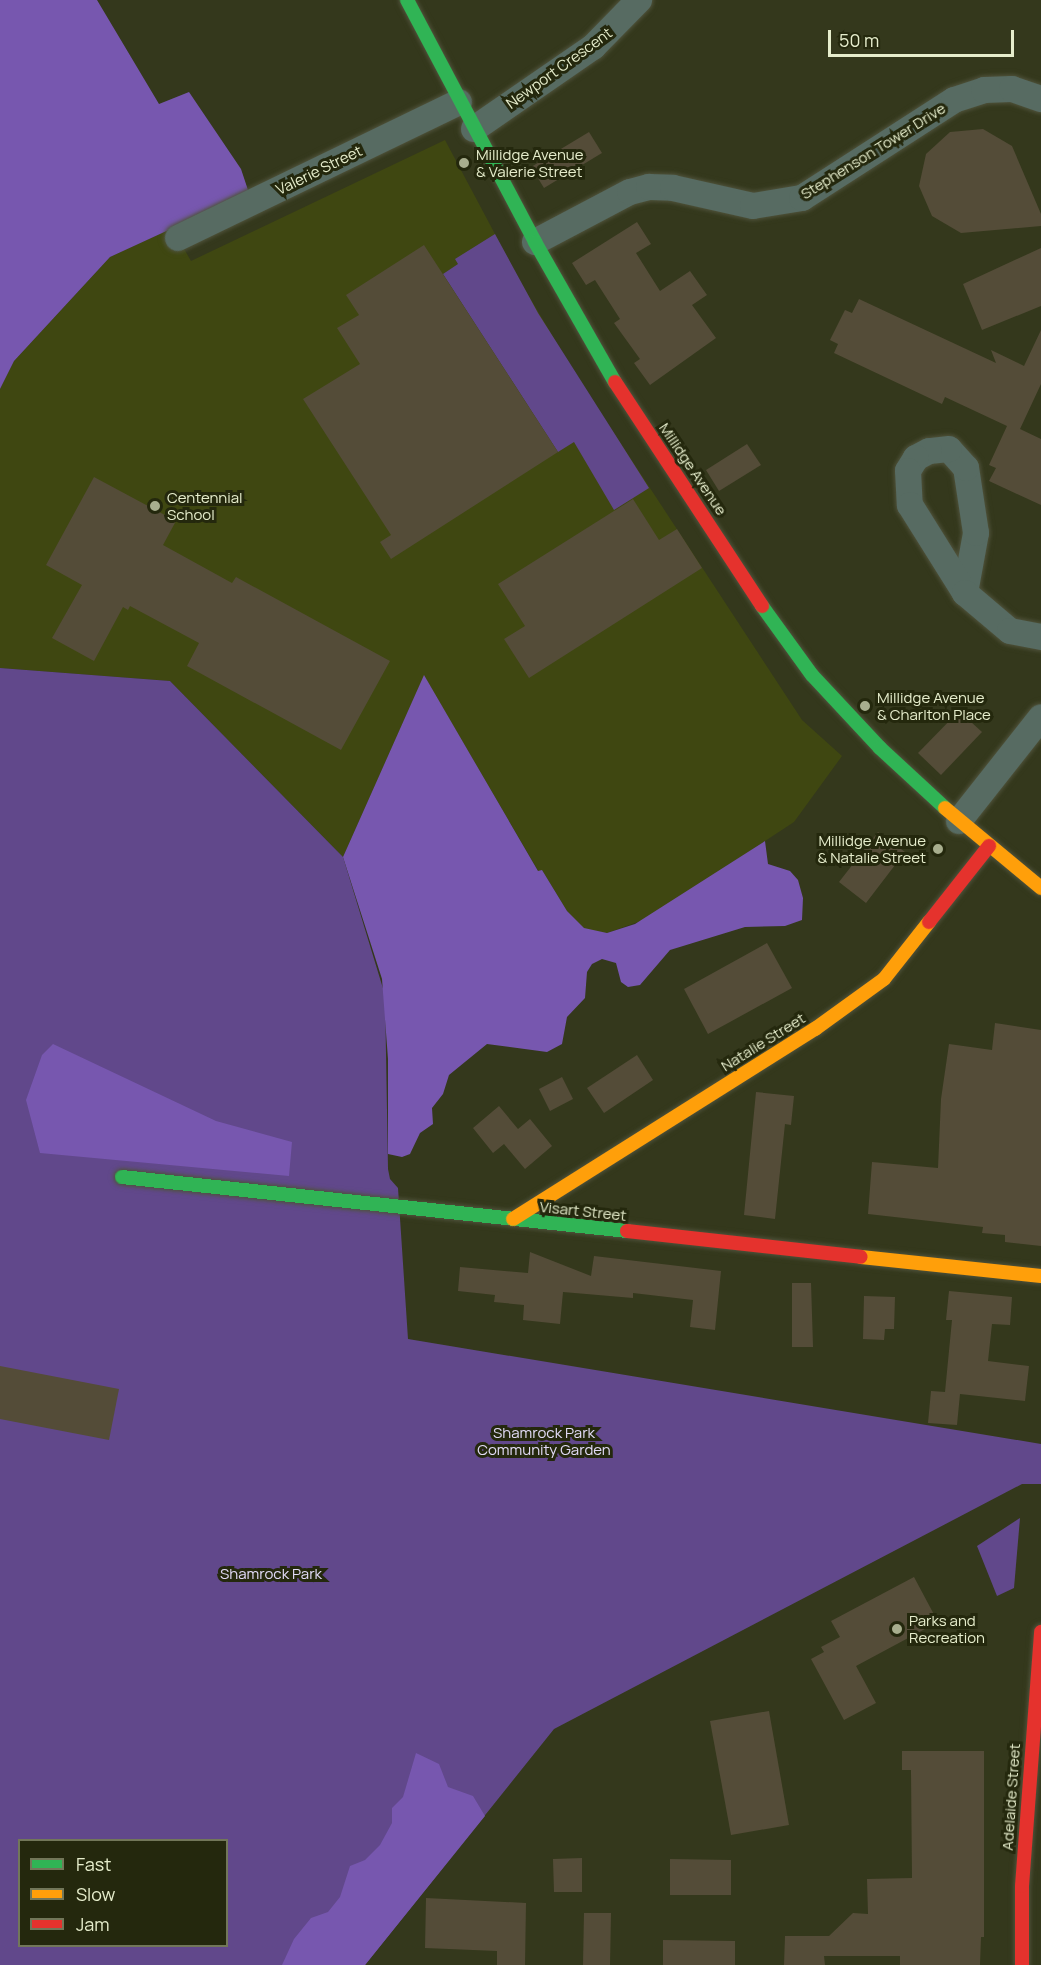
<!DOCTYPE html>
<style>
body{margin:0}
#map{position:relative;width:1041px;height:1965px;overflow:hidden;background:#34381c;font-family:Manrope,sans-serif}
div>[style]{position:absolute}
.built>*{inset:0;background:#3f4711}
.green>*{inset:0;background:#61488b}
.forest>*{inset:0;background:#7757af}
.building>*{inset:0;background:#544c38}
.roads{filter:drop-shadow(0 0 2px #4f523b) drop-shadow(0 0 2px #4f523b)}
.street>*{height:26px;margin:-13px;padding:0 13px;transform-origin:13px;border-radius:13px;background:#576b62}
.fast>*{height:14px;margin:-7px;padding:0 7px;transform-origin:7px;border-radius:7px;background:#30b455}
.slow>*{height:14px;margin:-7px;padding:0 7px;transform-origin:7px;border-radius:7px;background:#ff9f0a}
.jam>*{height:14px;margin:-7px;padding:0 7px;transform-origin:7px;border-radius:7px;background:#e5322d}
.dots>*{width:16px;height:16px;translate:-50% -50%;box-sizing:border-box;border:3px solid #24280d;border-radius:50%}
span{translate:-50% -50%;white-space:nowrap;text-align:center;line-height:1.15;-webkit-text-stroke:6px #24280d;paint-order:stroke}
.street-label{font-size:15px;color:#e6edcc}
.poi-label{font-size:15px;color:#e6edcc}
.left{translate:0 -50%;text-align:left}
.right{translate:-100% -50%;text-align:right}
.park-label{font-size:15px;color:#e2dbf7}
.legend{position:absolute;left:18px;top:1839px;width:210px;height:108px;box-sizing:border-box;background:#24280d;border:2px solid #727759;margin:0;padding:8px 10px;list-style:none;font-size:18px;color:#e6edcc}
.legend li{display:flex;align-items:center;gap:12px;height:30px}
.legend b{width:30px;border:2px solid #727759}
.scale{position:absolute;left:828px;top:30px;width:186px;height:27px;box-sizing:border-box;border:3px solid #e6edcc;border-top:0;padding-left:8px;font-size:18px;line-height:21px;white-space:nowrap;color:#e6edcc;-webkit-text-stroke:4px #24280d;paint-order:stroke}
</style>
<div id="map">
<div class="built">
<div style="clip-path:polygon(445px 140px,520px 281px,574px 372px,802px 720px,842px 756px,794px 822px,646px 919px,607px 933px,584px 929px,567px 911px,542px 870px,539px 872px,424px 676px,343px 857px,170px 681px,0 668px,0 389px,14px 361px,110px 257px,172px 228px,191px 261px)"></div>
</div>
<div class="green">
<div style="clip-path:polygon(495px 234px,538px 313px,649px 488px,614px 510px,574px 442px,558px 452px,443px 274px,458px 264px,455px 259px)"></div>
<div style="clip-path:polygon(evenodd,0 668px,170px 681px,343px 857px,385px 995px,388px 1169px,390px 1179px,398px 1188px,408px 1339px,1041px 1444px,1041px 1484px,1022px 1484px,554px 1729px,365px 1965px,0 1965px,0 668px,20px 1840px,226px 1840px,226px 1946px,20px 1946px,20px 1840px)"></div>
<div style="clip-path:polygon(1020px 1518px,1014px 1588px,997px 1596px,977px 1546px)"></div>
</div>
<div class="forest">
<div style="clip-path:polygon(0 0,97px 0,159px 104px,189px 92px,241px 169px,249px 193px,110px 257px,14px 361px,0 389px)"></div>
<div style="clip-path:polygon(424px 675px,538px 871px,542px 870px,567px 911px,584px 928px,607px 933px,635px 924px,765px 841px,768px 864px,790px 871px,798px 880px,803px 898px,802px 920px,785px 926px,745px 927px,670px 950px,640px 985px,628px 987px,621px 982px,616px 963px,602px 959px,592px 964px,587px 972px,585px 998px,567px 1017px,562px 1044px,547px 1052px,487px 1044px,449px 1075px,443px 1094px,432px 1108px,433px 1124px,420px 1133px,410px 1154px,402px 1157px,388px 1154px,388px 1059px,382px 979px,343px 857px)"></div>
<div style="clip-path:polygon(53px 1044px,216px 1121px,292px 1142px,289px 1176px,40px 1153px,26px 1100px,42px 1055px)"></div>
<div style="clip-path:polygon(416px 1753px,439px 1764px,448px 1787px,473px 1796px,485px 1816px,365px 1965px,282px 1965px,294px 1939px,311px 1918px,328px 1912px,340px 1897px,350px 1866px,365px 1860px,380px 1845px,392px 1823px,392px 1808px,403px 1797px)"></div>
</div>
<div class="building">
<div style="clip-path:polygon(983px 129px,1012px 146px,1041px 214px,1041px 226px,961px 233px,932px 216px,919px 186px,926px 154px,950px 132px)"></div>
<div style="clip-path:polygon(589px 132px,602px 153px,544px 188px,531px 167px)"></div>
<div style="clip-path:polygon(637px 222px,651px 244px,636px 253px,660px 291px,690px 271px,707px 295px,692px 305px,716px 338px,650px 385px,634px 363px,640px 359px,614px 323px,620px 319px,595px 280px,586px 285px,572px 263px)"></div>
<div style="clip-path:polygon(424px 245px,558px 452px,391px 559px,380px 542px,391px 535px,303px 399px,360px 364px,337px 328px,359px 315px,346px 295px)"></div>
<div style="clip-path:polygon(1041px 248px,1041px 306px,982px 330px,963px 284px)"></div>
<div style="clip-path:polygon(859px 299px,996px 363px,991px 350px,1024px 366px,1041px 330px,1041px 384px,1020px 429px,1041px 439px,1041px 505px,989px 481px,996px 468px,989px 465px,1007px 426px,945px 397px,942px 404px,834px 353px,838px 344px,830px 340px,845px 310px,852px 313px)"></div>
<div style="clip-path:polygon(747px 444px,761px 465px,719px 491px,706px 470px)"></div>
<div style="clip-path:polygon(94px 477px,176px 521px,163px 545px,232px 583px,236px 577px,390px 661px,341px 750px,187px 666px,199px 643px,130px 606px,128px 610px,123px 607px,94px 661px,52px 638px,82px 585px,46px 565px)"></div>
<div style="clip-path:polygon(633px 499px,659px 540px,677px 529px,702px 568px,529px 678px,504px 639px,525px 626px,498px 584px)"></div>
<div style="clip-path:polygon(959px 711px,982px 732px,941px 775px,918px 753px)"></div>
<div style="clip-path:polygon(878px 832px,888px 839px,895px 838px,897px 846px,905px 852px,866px 903px,839px 882px)"></div>
<div style="clip-path:polygon(767px 943px,792px 988px,708px 1034px,684px 989px)"></div>
<div style="clip-path:polygon(995px 1023px,1041px 1030px,1041px 1246px,1005px 1242px,1005px 1235px,982px 1233px,983px 1227px,868px 1214px,872px 1162px,938px 1168px,941px 1099px,949px 1044px,992px 1050px)"></div>
<div style="clip-path:polygon(637px 1055px,653px 1080px,604px 1113px,587px 1088px)"></div>
<div style="clip-path:polygon(562px 1077px,573px 1099px,550px 1111px,539px 1089px)"></div>
<div style="clip-path:polygon(756px 1092px,794px 1096px,791px 1125px,785px 1124px,775px 1219px,744px 1215px)"></div>
<div style="clip-path:polygon(499px 1106px,518px 1129px,530px 1119px,552px 1146px,525px 1169px,504px 1144px,493px 1153px,473px 1128px)"></div>
<div style="clip-path:polygon(530px 1252px,591px 1276px,594px 1256px,721px 1271px,715px 1330px,690px 1327px,693px 1300px,633px 1293px,633px 1298px,563px 1292px,560px 1324px,523px 1320px,524px 1305px,494px 1302px,495px 1295px,458px 1291px,460px 1267px,528px 1273px)"></div>
<div style="clip-path:polygon(792px 1283px,811px 1283px,813px 1347px,792px 1347px)"></div>
<div style="clip-path:polygon(949px 1291px,1012px 1297px,1010px 1325px,992px 1324px,988px 1361px,1029px 1366px,1025px 1401px,960px 1394px,957px 1425px,928px 1423px,931px 1391px,945px 1392px,952px 1320px,946px 1320px)"></div>
<div style="clip-path:polygon(864px 1296px,895px 1297px,894px 1329px,885px 1329px,884px 1340px,863px 1339px)"></div>
<div style="clip-path:polygon(0 1366px,119px 1389px,109px 1440px,0 1419px)"></div>
<div style="clip-path:polygon(914px 1577px,938px 1622px,856px 1666px,876px 1703px,844px 1720px,811px 1659px,824px 1652px,821px 1647px,840px 1637px,831px 1621px)"></div>
<div style="clip-path:polygon(769px 1711px,789px 1825px,731px 1835px,710px 1721px)"></div>
<div style="clip-path:polygon(902px 1751px,984px 1751px,984px 1937px,981px 1937px,980px 1965px,900px 1965px,900px 1956px,824px 1956px,825px 1965px,784px 1965px,785px 1936px,829px 1936px,853px 1913px,868px 1914px,867px 1879px,912px 1878px,911px 1770px,902px 1770px)"></div>
<div style="clip-path:polygon(582px 1858px,582px 1892px,554px 1892px,553px 1859px)"></div>
<div style="clip-path:polygon(670px 1859px,731px 1860px,731px 1895px,670px 1895px)"></div>
<div style="clip-path:polygon(426px 1898px,526px 1903px,525px 1965px,497px 1965px,497px 1951px,425px 1948px)"></div>
<div style="clip-path:polygon(584px 1913px,611px 1913px,610px 1965px,583px 1965px)"></div>
<div style="clip-path:polygon(663px 1940px,735px 1941px,735px 1965px,663px 1965px)"></div>
</div>
<div class="roads">
<div class="street">
<div style="left:474px;top:129px;width:145px;rotate:-34.6deg"></div>
<div style="left:593px;top:47px;width:66px;rotate:-45.6deg"></div>
<div style="left:178px;top:238px;width:312px;rotate:-25.8deg"></div>
<div style="left:535px;top:242px;width:107px;rotate:-27.8deg"></div>
<div style="left:630px;top:192px;width:20px;rotate:-15deg"></div>
<div style="left:649px;top:187px;width:24px;rotate:2deg"></div>
<div style="left:673px;top:188px;width:82px;rotate:12.7deg"></div>
<div style="left:753px;top:206px;width:50px;rotate:-9.3deg"></div>
<div style="left:802px;top:198px;width:181px;rotate:-32.8deg"></div>
<div style="left:954px;top:100px;width:32px;rotate:-18deg"></div>
<div style="left:984px;top:90px;width:28px;rotate:-2deg"></div>
<div style="left:1012px;top:89px;width:31px;rotate:19deg"></div>
<div style="left:965px;top:593px;width:61px;rotate:-79.6deg"></div>
<div style="left:976px;top:533px;width:66px;rotate:-98.7deg"></div>
<div style="left:966px;top:468px;width:25px;rotate:-132deg"></div>
<div style="left:949px;top:449px;width:20px;rotate:174deg"></div>
<div style="left:929px;top:451px;width:15px;rotate:152deg"></div>
<div style="left:916px;top:458px;width:15px;rotate:122deg"></div>
<div style="left:908px;top:471px;width:34px;rotate:87deg"></div>
<div style="left:910px;top:505px;width:104px;rotate:58deg"></div>
<div style="left:965px;top:593px;width:59px;rotate:40.2deg"></div>
<div style="left:1010px;top:631px;width:32px;rotate:11deg"></div>
<div style="left:959px;top:821px;width:132px;rotate:-51.7deg"></div>
</div>
<div class="fast">
<div style="left:407px;top:0;width:274px;rotate:62.1deg"></div>
<div style="left:535px;top:242px;width:161px;rotate:60.3deg"></div>
<div style="left:762px;top:606px;width:85px;rotate:54.1deg"></div>
<div style="left:812px;top:675px;width:100px;rotate:47deg"></div>
<div style="left:880px;top:748px;width:88px;rotate:42.7deg"></div>
<div style="left:122px;top:1177px;width:508px;rotate:6.1deg"></div>
</div>
<div class="slow">
<div style="left:945px;top:808px;width:125px;rotate:39.8deg"></div>
<div style="left:513px;top:1219px;width:357px;rotate:-32.2deg"></div>
<div style="left:815px;top:1029px;width:85px;rotate:-35.9deg"></div>
<div style="left:884px;top:979px;width:73px;rotate:-51.7deg"></div>
<div style="left:861px;top:1257px;width:181px;rotate:6deg"></div>
</div>
<div class="jam">
<div style="left:615px;top:382px;width:268px;rotate:56.7deg"></div>
<div style="left:929px;top:922px;width:97px;rotate:-51.7deg"></div>
<div style="left:627px;top:1231px;width:235px;rotate:6.3deg"></div>
<div style="left:1022px;top:1965px;width:79px;rotate:-90deg"></div>
<div style="left:1022px;top:1886px;width:255px;rotate:-85.7deg"></div>
</div>
</div>
<div class="dots">
<div style="left:464px;top:163px;background:#a8ae8e"></div>
<div style="left:155px;top:506px;background:#a8ae8e"></div>
<div style="left:865px;top:706px;background:#a8ae8e"></div>
<div style="left:938px;top:849px;background:#a8ae8e"></div>
<div style="left:897px;top:1629px;background:#a8ae8e"></div>
</div>
<div class="street-label">
<span style="left:559px;top:68px;rotate:-36deg">Newport Crescent</span>
<span style="left:873px;top:151px;rotate:-32deg">Stephenson Tower Drive</span>
<span style="left:319px;top:170px;rotate:-26deg">Valerie Street</span>
<span style="left:693px;top:469px;rotate:56deg">Millidge Avenue</span>
<span style="left:763px;top:1042px;rotate:-32deg">Natalie Street</span>
<span style="left:583px;top:1211px;rotate:6deg">Visart Street</span>
<span style="left:1011px;top:1797px;rotate:-86deg">Adelaide Street</span>
</div>
<div class="poi-label">
<span class="left" style="left:476px;top:163px">Millidge Avenue<br>&amp; Valerie Street</span>
<span class="left" style="left:167px;top:506px">Centennial<br>School</span>
<span class="left" style="left:877px;top:706px">Millidge Avenue<br>&amp; Charlton Place</span>
<span class="right" style="left:926px;top:849px">Millidge Avenue<br>&amp; Natalie Street</span>
<span class="left" style="left:909px;top:1629px">Parks and<br>Recreation</span>
</div>
<div class="park-label">
<span style="left:544px;top:1441px">Shamrock Park<br>Community Garden</span>
<span style="left:271px;top:1574px">Shamrock Park</span>
</div>
<ul class="legend">
<li><b style="height:8px;background:#30b455"></b>Fast</li>
<li><b style="height:8px;background:#ff9f0a"></b>Slow</li>
<li><b style="height:8px;background:#e5322d"></b>Jam</li>
</ul>
<div class="scale">50 m</div>
</div>
